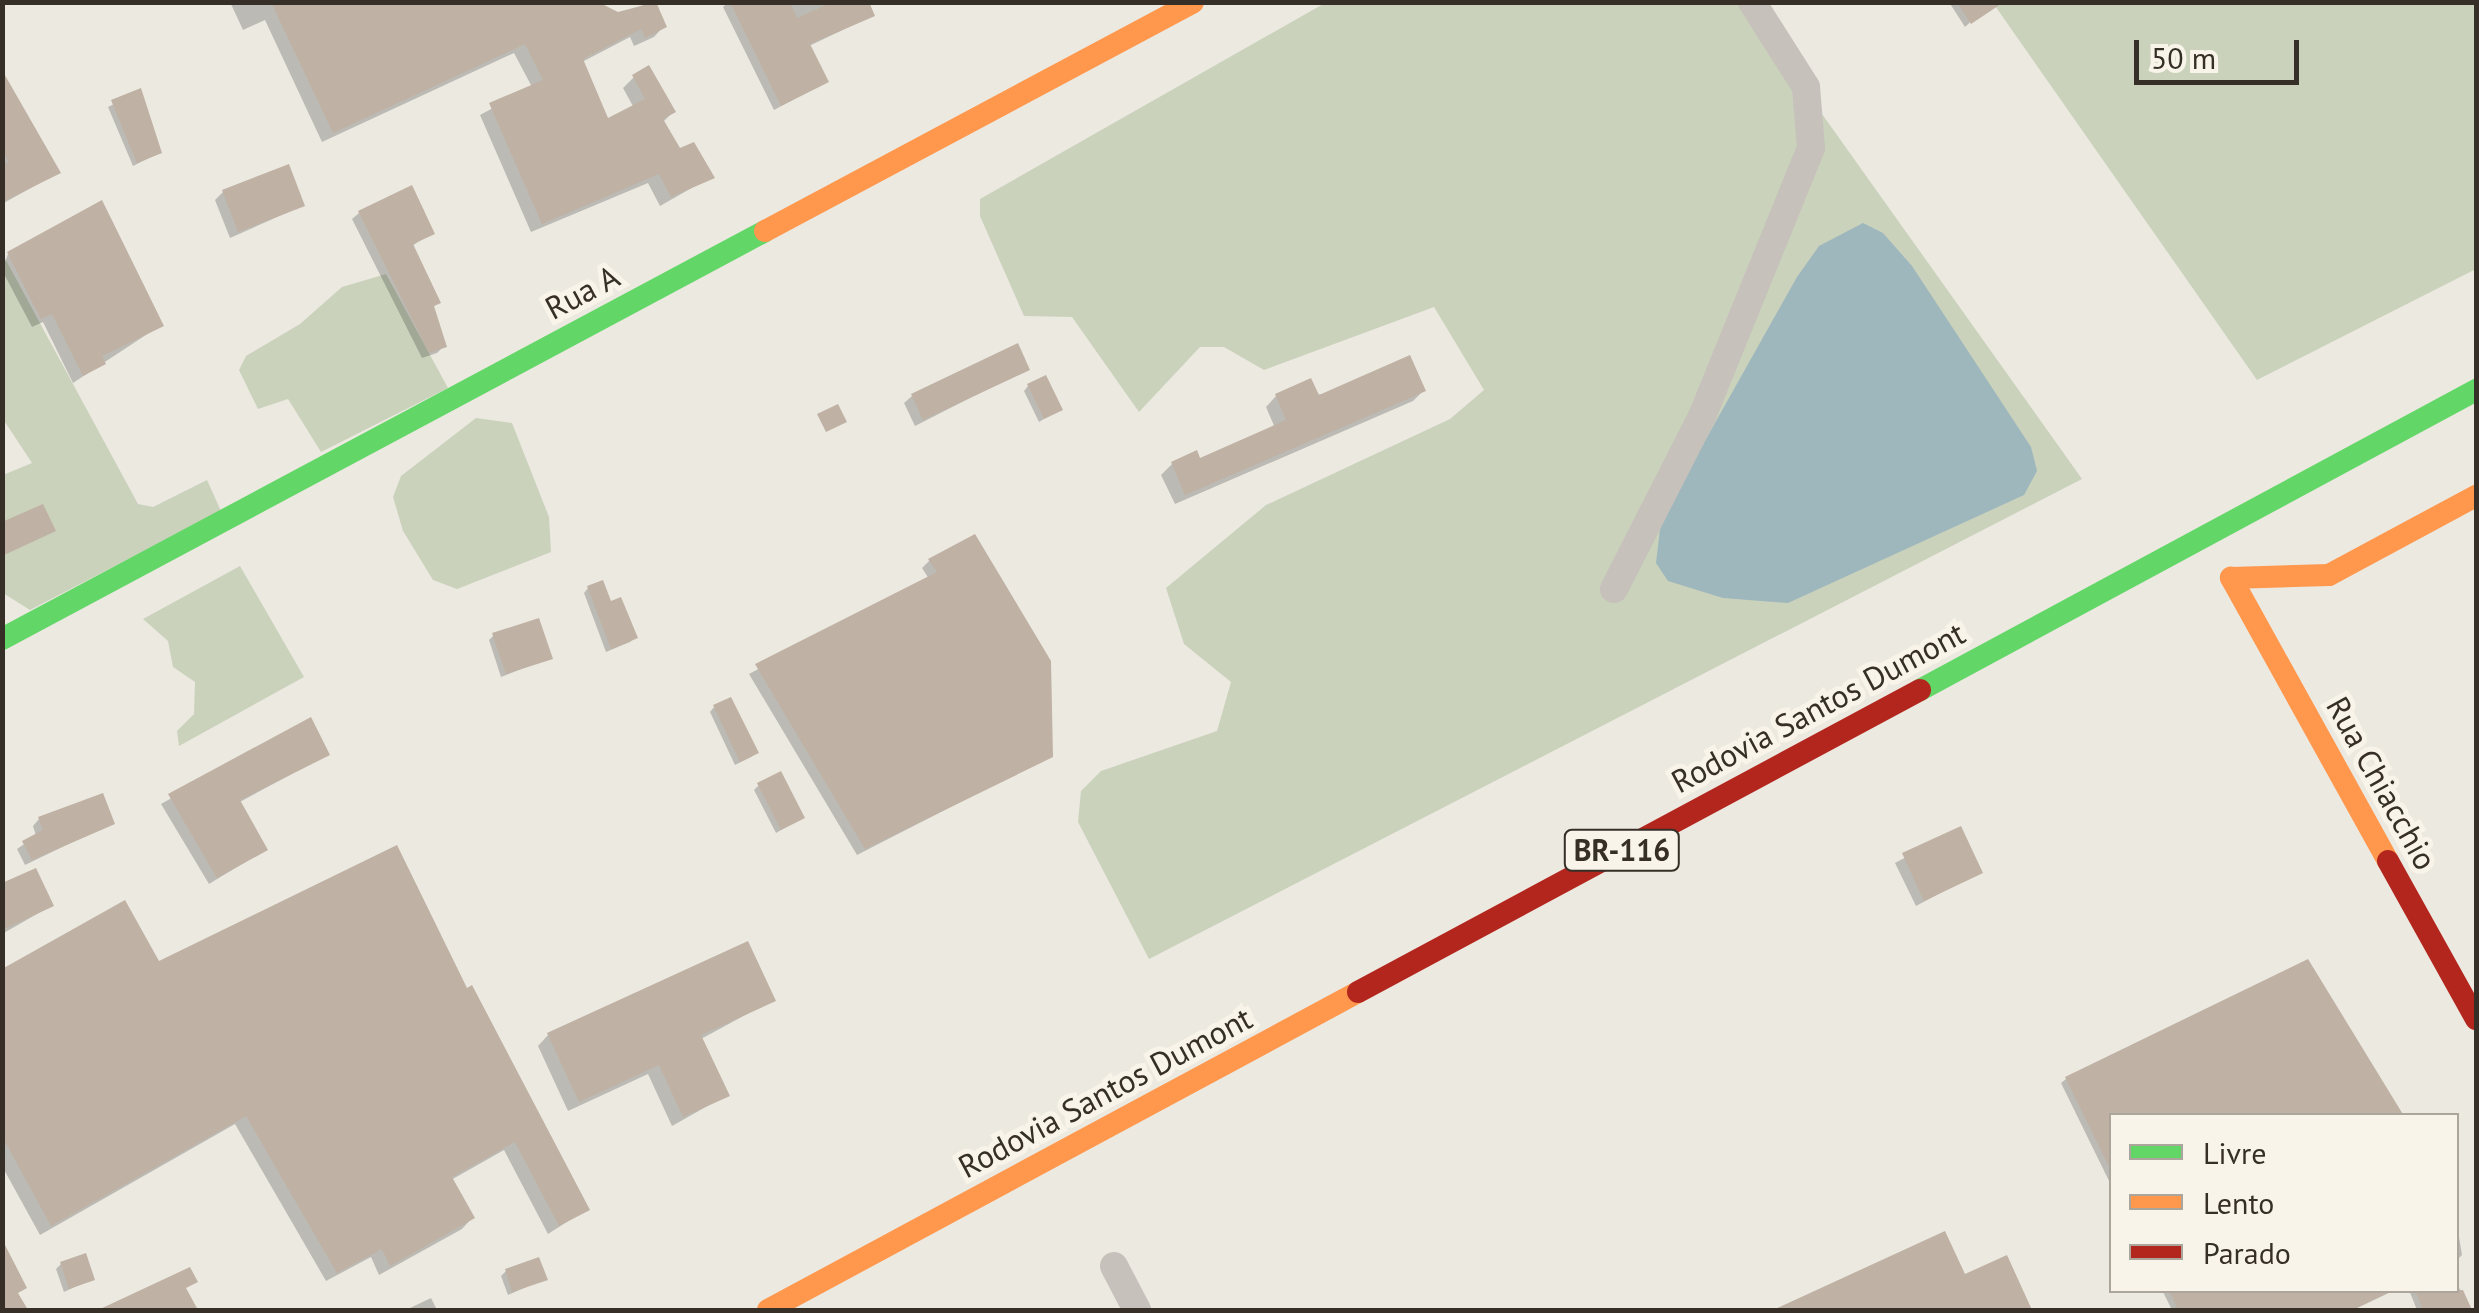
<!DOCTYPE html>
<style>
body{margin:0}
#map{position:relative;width:2479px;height:1313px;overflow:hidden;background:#ece9e1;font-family:"PT Sans",sans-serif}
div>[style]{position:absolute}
.green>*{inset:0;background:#cad2bc}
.water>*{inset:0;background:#9eb7bd}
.shadow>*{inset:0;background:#0003}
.building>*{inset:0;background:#bfb1a3}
.street>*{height:28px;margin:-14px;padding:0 14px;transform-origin:14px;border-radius:14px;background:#c6c1ba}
.fast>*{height:22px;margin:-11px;padding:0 11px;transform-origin:11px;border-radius:11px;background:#63d668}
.slow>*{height:22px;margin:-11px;padding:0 11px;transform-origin:11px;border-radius:11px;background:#ff974d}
.jam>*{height:22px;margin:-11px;padding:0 11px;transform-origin:11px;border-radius:11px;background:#b3261e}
span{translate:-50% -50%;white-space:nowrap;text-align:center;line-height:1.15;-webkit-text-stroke:10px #f9f4e9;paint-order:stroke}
.shield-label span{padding:2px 8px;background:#f9f4e9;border:2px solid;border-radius:8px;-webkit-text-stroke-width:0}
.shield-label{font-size:30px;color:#362f28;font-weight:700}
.street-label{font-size:32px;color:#362f28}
.frame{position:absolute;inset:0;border:5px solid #362f28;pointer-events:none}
.legend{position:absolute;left:2109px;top:1113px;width:350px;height:180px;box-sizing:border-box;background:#f9f4e9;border:2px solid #aba59c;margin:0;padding:12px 18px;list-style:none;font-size:30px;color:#362f28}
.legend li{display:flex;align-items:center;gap:20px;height:50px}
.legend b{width:50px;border:2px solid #aba59c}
.scale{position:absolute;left:2134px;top:40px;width:165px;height:45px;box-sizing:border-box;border:5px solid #362f28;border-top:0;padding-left:12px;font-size:30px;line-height:35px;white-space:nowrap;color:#362f28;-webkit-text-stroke:8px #f9f4e9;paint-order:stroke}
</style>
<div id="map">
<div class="green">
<div style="clip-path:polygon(1325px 3px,1743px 3px,2082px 479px,1149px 959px,1078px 822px,1081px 791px,1101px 771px,1217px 731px,1231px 682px,1184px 644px,1166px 588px,1266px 505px,1450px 419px,1484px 390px,1434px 307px,1264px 370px,1224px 347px,1200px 347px,1139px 412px,1072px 317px,1024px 316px,980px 216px,980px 199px)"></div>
<div style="clip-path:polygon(1993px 3px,2476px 3px,2476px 269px,2257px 380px)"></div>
<div style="clip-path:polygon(2px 253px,138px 504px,153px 507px,207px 480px,221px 511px,30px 610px,3px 593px,3px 475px,32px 463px,3px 419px)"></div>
<div style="clip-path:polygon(386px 274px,448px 388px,321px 452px,288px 399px,258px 409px,239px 370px,246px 356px,300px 324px,342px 287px)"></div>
<div style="clip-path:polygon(476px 418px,512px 423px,549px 517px,551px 552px,457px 589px,433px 580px,403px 531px,393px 497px,401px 476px)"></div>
<div style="clip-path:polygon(240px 566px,304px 677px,179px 746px,177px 731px,194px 714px,195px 682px,173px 667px,168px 641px,143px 619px)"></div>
</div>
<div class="water">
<div style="clip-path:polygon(1863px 223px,1883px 233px,1912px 266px,2031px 447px,2037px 471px,2024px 495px,1788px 603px,1723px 598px,1668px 581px,1656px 563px,1661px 521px,1684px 478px,1797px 277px,1819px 246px)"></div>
</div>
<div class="shadow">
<div style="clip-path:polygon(230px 2px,592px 2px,618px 14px,653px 2px,664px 26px,654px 37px,634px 46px,630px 37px,582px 62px,607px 121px,634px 108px,623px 88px,634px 77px,673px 112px,662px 123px,679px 152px,711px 177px,660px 206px,648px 183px,531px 232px,480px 115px,532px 87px,514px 53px,322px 142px,265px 20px,243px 30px)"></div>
<div style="clip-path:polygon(728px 2px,827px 2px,872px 16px,809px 46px,826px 82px,774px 110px,723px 7px)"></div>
<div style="clip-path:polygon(1949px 2px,1992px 2px,1965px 27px)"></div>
<div style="clip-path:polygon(2px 80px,58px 173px,2px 204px)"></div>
<div style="clip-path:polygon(140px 91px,159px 153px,133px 166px,108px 107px)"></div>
<div style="clip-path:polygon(223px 192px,302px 206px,230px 238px,215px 200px)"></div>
<div style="clip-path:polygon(359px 213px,432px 233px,412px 246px,438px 302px,432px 309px,444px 346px,437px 353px,422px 358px,352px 219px)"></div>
<div style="clip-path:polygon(8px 254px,161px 325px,73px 383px,43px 322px,32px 327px,2px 270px)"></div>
<div style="clip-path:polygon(1027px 369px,915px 426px,904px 403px,912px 396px)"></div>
<div style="clip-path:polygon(1028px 386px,1060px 409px,1039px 422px,1024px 391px)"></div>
<div style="clip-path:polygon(1423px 391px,1413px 401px,1175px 504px,1161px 475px,1172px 464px,1199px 461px,1275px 428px,1266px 407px,1276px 396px)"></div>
<div style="clip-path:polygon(974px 537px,1050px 756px,857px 855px,749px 674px,929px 579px,922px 568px,929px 561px)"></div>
<div style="clip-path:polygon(588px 588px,610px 604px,635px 638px,630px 642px,606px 652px,584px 593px)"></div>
<div style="clip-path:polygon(494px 635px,550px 658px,501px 677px,489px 640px)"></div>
<div style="clip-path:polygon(714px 707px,756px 752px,751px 757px,735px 765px,710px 712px)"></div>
<div style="clip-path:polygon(310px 720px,327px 755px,238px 803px,265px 850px,209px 884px,161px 804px)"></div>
<div style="clip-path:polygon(759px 785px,802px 818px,776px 833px,754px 790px)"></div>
<div style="clip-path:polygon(39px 819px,112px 823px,25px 865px,17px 849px,36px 836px,33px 826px)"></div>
<div style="clip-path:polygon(1959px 829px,1980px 872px,1916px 906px,1895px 863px)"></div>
<div style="clip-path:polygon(2px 886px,51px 906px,2px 934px)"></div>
<div style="clip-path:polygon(158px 964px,466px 992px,587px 1209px,548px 1234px,504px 1150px,451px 1180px,472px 1218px,462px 1229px,379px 1275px,371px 1257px,326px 1281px,235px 1124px,40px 1235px,2px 1166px,2px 972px)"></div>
<div style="clip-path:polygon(773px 1000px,701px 1039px,727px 1095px,672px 1126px,648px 1074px,568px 1111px,538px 1046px,548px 1035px)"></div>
<div style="clip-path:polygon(2066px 1079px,2112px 1116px,2112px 1187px,2061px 1083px)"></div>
<div style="clip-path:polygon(2456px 1219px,2462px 1255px,2456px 1261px)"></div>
<div style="clip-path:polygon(1943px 1234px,1964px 1278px,2005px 1258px,2032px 1310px,1779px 1310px)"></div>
<div style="clip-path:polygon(61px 1264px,92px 1279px,64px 1292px,56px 1269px)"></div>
<div style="clip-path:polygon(506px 1271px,545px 1279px,508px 1295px,501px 1276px)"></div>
<div style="clip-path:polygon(2456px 1281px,2469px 1310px,2417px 1310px,2409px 1290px,2456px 1290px)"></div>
<div style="clip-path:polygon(2162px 1290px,2395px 1290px,2353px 1310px,2172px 1310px)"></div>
<div style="clip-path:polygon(431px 1298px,437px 1310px,409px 1310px,410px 1308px)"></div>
</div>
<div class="building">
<div style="clip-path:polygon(271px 2px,598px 2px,618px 12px,656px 2px,667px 27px,645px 38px,641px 29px,583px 59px,608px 118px,645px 99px,632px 75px,649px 65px,676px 112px,663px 119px,680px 148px,694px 142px,715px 178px,671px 197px,659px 174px,542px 224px,489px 103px,543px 80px,525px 44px,333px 133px)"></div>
<div style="clip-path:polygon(730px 2px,790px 2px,797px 18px,833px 2px,869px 2px,875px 16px,810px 44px,829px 82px,781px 106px)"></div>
<div style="clip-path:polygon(1957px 2px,2004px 2px,1971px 24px)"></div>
<div style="clip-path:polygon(2px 70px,61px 173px,2px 202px,2px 165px,9px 162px,2px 150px)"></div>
<div style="clip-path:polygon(141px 88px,162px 153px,137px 163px,111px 100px)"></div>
<div style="clip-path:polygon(289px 164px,305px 206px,238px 232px,222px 190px)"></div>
<div style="clip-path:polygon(412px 185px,435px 234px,413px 244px,441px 303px,434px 306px,447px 347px,429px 353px,358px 211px)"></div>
<div style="clip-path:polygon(102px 200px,164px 326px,102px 356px,106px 364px,83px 376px,52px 314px,41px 319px,7px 252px)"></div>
<div style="clip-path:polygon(1018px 343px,1030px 370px,923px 420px,911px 394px)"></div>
<div style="clip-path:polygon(1410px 355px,1426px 391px,1185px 495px,1171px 462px,1197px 450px,1200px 458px,1286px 420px,1275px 394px,1311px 378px,1319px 395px)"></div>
<div style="clip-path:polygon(1046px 375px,1063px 410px,1044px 419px,1027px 384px)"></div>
<div style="clip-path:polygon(838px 404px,847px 422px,826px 432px,817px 414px)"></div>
<div style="clip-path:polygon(43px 504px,56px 531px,2px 556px,2px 522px)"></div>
<div style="clip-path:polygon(975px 534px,1051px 661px,1053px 757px,865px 849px,755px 664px,937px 572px,928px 559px)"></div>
<div style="clip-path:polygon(603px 580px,611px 601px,621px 597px,638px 638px,611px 649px,587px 586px)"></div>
<div style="clip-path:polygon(539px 618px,553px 659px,506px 674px,492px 633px)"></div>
<div style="clip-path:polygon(731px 697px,759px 753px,740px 762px,713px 705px)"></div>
<div style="clip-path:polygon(311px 717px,330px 755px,240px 800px,268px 850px,217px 878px,168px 794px)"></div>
<div style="clip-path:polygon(781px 771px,805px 818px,781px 830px,757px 783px)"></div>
<div style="clip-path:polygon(103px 793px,115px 824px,32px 860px,22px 841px,43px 830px,38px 817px)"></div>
<div style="clip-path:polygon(1961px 826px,1983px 873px,1924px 901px,1902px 853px)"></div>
<div style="clip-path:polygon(397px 845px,467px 988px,472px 985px,590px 1210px,559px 1226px,515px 1142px,452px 1177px,475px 1218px,390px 1266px,382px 1249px,337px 1273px,246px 1116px,51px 1226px,2px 1136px,2px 969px,125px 900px,159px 961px)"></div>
<div style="clip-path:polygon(36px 868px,54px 906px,2px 930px,2px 883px)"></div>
<div style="clip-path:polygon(748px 941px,776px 1001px,701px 1035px,730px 1096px,683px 1117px,659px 1065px,579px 1102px,547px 1033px)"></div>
<div style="clip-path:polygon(2308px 959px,2404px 1116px,2112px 1116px,2112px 1173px,2065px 1077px)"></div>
<div style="clip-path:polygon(1945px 1231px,1965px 1274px,2007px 1255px,2032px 1310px,1773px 1310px)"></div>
<div style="clip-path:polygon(2px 1239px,27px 1288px,18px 1293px,28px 1310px,2px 1310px)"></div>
<div style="clip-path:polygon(86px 1253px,95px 1280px,69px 1289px,60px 1262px)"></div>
<div style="clip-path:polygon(539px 1257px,548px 1280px,512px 1292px,505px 1269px)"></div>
<div style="clip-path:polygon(190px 1267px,198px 1282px,186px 1288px,198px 1310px,98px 1310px)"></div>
<div style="clip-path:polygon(2169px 1290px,2394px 1290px,2352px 1310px,2178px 1310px)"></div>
<div style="clip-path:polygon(2415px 1290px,2463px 1290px,2472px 1310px,2423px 1310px)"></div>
</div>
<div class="street">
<div style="left:1614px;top:589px;width:196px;rotate:-63deg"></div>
<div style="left:1703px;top:414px;width:287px;rotate:-67.9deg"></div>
<div style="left:1811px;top:148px;width:61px;rotate:-94.7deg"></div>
<div style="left:1806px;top:87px;width:101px;rotate:-122.4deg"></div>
<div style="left:1114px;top:1266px;width:50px;rotate:62.4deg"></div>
</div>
<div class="fast">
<div style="left:2px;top:639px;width:865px;rotate:-28.13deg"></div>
<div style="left:1920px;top:690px;width:632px;rotate:-28.35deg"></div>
</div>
<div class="slow">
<div style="left:765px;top:231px;width:485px;rotate:-28.1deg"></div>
<div style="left:2388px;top:861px;width:324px;rotate:-119deg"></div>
<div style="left:2231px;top:578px;width:98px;rotate:-1.8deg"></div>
<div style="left:2329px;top:575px;width:167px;rotate:-28.3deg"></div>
<div style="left:768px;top:1310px;width:670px;rotate:-28.32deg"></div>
</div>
<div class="jam">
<div style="left:2388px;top:861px;width:181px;rotate:60.9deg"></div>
<div style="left:1358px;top:992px;width:638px;rotate:-28.25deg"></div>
</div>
<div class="shield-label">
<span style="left:1622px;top:850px">BR-116</span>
</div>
<div class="street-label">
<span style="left:582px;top:292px;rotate:-28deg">Rua A</span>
<span style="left:1818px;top:707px;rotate:-28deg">Rodovia Santos Dumont</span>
<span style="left:2382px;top:783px;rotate:61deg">Rua Chiacchio</span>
<span style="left:1105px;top:1092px;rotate:-28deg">Rodovia Santos Dumont</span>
</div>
<div class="frame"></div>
<ul class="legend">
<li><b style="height:12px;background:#63d668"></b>Livre</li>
<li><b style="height:12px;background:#ff974d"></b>Lento</li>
<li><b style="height:12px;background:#b3261e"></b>Parado</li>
</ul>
<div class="scale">50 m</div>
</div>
